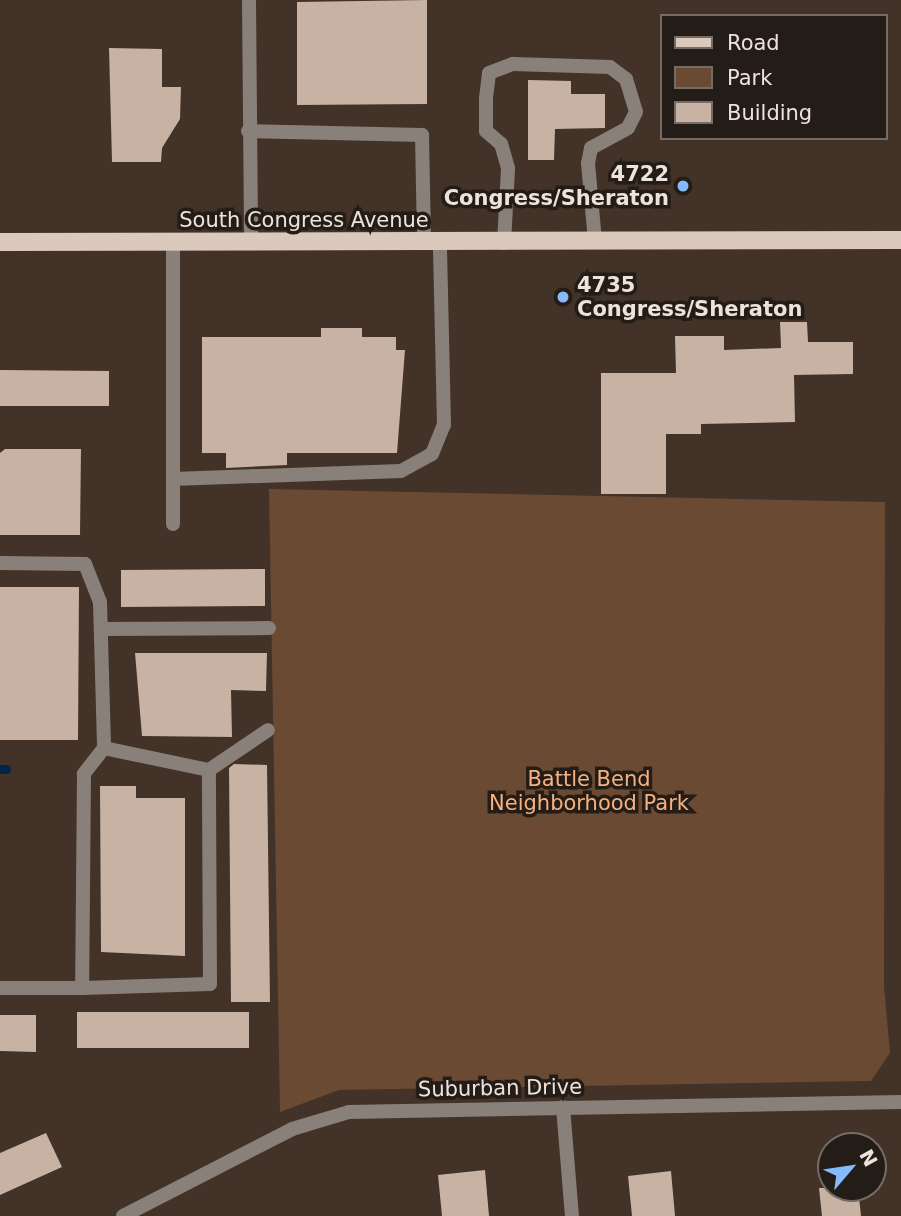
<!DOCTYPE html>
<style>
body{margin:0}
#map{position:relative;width:901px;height:1216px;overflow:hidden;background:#433227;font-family:"DejaVu Sans",sans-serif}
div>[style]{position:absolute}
.green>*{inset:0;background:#6a4a32}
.stream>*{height:9px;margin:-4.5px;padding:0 4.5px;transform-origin:4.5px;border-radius:4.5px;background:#032549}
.building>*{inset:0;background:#c7b2a4}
.service>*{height:14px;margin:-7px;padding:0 7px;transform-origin:7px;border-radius:7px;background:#89807a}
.minor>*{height:14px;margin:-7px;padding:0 7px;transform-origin:7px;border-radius:7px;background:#89807a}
.primary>*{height:18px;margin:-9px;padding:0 9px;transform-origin:9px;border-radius:9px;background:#dbc9bc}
.dots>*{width:19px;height:19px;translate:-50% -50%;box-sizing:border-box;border:4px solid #241c17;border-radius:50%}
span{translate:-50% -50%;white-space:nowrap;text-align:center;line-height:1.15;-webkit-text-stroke:7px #241c17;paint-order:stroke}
.poi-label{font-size:21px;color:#eee3dc;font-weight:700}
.right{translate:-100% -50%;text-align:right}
.left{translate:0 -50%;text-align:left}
.street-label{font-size:21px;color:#eee3dc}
.park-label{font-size:21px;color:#f8b17e}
.legend{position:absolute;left:660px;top:14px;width:228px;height:126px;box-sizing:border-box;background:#241c17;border:2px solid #756c66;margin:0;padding:9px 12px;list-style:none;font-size:21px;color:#eee3dc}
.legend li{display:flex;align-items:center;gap:14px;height:35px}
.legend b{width:35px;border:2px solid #756c66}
.north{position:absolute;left:817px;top:1132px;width:70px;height:70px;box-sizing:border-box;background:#241c17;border:2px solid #756c66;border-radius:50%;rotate:61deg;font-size:19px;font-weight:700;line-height:28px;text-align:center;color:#eee3dc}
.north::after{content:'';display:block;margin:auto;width:24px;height:32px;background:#85bbfb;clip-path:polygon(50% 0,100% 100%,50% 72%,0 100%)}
</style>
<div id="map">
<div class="green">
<div style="clip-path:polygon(269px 489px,885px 502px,884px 986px,890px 1053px,871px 1081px,339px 1090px,280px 1112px)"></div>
</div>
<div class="stream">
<div style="left:0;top:769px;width:6px"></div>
</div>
<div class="building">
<div style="clip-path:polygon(427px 0,427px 104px,297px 105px,297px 2px)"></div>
<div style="clip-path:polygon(109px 48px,162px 49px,162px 87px,181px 87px,180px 119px,162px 148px,161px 162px,112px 162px)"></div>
<div style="clip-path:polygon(528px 80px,571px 81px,571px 94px,605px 94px,605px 128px,555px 129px,554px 160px,528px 160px)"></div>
<div style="clip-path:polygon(780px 322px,807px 322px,808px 342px,853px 342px,853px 374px,794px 375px,795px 422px,701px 424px,701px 434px,666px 434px,666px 494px,601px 494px,601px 373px,676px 373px,675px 336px,724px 336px,724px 350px,781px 348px)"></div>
<div style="clip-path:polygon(321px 328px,362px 328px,362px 337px,396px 337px,396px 350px,405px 350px,397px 453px,287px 453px,287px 465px,226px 468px,226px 453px,202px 453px,202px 337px,321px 337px)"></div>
<div style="clip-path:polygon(0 370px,109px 371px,109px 406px,0 406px)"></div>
<div style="clip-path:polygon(5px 449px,81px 449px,80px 535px,0 535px,0 453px)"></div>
<div style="clip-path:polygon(265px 569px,265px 606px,121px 607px,121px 570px)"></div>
<div style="clip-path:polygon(0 587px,79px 587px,78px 740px,0 740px)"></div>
<div style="clip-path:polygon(135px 653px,267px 653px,266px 691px,231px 690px,232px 737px,142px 736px)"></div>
<div style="clip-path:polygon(234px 764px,267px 765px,270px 1002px,231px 1002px,229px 768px)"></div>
<div style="clip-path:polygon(100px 786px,136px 786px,136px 798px,185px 798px,185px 956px,101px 952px)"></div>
<div style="clip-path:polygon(77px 1012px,249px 1012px,249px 1048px,77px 1048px)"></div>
<div style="clip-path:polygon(0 1015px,36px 1015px,36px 1052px,0 1051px)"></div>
<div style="clip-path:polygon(46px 1133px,62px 1167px,0 1195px,0 1153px)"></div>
<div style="clip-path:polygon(485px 1170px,489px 1216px,442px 1216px,438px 1175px)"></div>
<div style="clip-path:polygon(671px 1171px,675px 1216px,632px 1216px,628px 1176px)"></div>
<div style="clip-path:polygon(819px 1188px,858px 1188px,861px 1216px,822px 1216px)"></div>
</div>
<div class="service">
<div style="left:249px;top:0;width:243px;rotate:89.5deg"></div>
<div style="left:248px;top:131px;width:174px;rotate:1.3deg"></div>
<div style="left:422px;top:135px;width:107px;rotate:88.9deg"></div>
<div style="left:504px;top:243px;width:75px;rotate:-86.9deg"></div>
<div style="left:508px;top:168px;width:25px;rotate:-106deg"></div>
<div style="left:501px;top:144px;width:20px;rotate:-139deg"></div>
<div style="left:486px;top:131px;width:33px;rotate:-90deg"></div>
<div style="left:486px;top:98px;width:25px;rotate:-83deg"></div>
<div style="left:489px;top:73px;width:26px;rotate:-21deg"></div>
<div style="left:513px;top:64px;width:97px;rotate:1.8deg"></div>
<div style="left:610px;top:67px;width:20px;rotate:37deg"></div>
<div style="left:626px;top:79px;width:34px;rotate:73deg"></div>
<div style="left:636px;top:112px;width:18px;rotate:117deg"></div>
<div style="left:628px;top:128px;width:42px;rotate:151.6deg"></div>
<div style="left:591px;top:148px;width:15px;rotate:101deg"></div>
<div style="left:588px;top:163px;width:79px;rotate:84.9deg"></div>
<div style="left:173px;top:479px;width:228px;rotate:-2deg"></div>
<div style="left:401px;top:471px;width:35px;rotate:-29deg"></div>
<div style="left:432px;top:454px;width:31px;rotate:-68deg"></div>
<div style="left:444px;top:425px;width:182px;rotate:-91.3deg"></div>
<div style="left:173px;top:524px;width:282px;rotate:-90deg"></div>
<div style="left:0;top:563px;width:85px;rotate:0.7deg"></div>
<div style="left:85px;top:564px;width:41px;rotate:68.5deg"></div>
<div style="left:100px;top:602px;width:146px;rotate:88.4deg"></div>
<div style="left:104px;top:748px;width:33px;rotate:128deg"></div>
<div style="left:84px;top:774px;width:214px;rotate:90.5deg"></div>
<div style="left:82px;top:988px;width:128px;rotate:-1.8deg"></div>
<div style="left:210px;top:984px;width:214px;rotate:-90.3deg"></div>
<div style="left:209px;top:770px;width:107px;rotate:-168.2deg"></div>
<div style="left:101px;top:629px;width:168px;rotate:-0.3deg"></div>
<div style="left:209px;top:770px;width:71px;rotate:-34.1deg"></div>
<div style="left:0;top:988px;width:82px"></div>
</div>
<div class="minor">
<div style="left:563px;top:1107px;width:109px;rotate:85.3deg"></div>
<div style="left:123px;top:1216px;width:190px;rotate:-27.2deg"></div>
<div style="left:292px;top:1129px;width:59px;rotate:-16.6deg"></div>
<div style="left:349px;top:1112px;width:552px;rotate:-1.04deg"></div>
</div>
<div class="primary">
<div style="left:0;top:242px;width:901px;rotate:-0.13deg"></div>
</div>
<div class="dots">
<div style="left:683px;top:186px;background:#85bbfb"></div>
<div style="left:563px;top:297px;background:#85bbfb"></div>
</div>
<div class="poi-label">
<span class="right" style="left:669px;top:186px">4722<br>Congress/Sheraton</span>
<span class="left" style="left:577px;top:297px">4735<br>Congress/Sheraton</span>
</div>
<div class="street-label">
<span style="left:304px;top:220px">South Congress Avenue</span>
<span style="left:500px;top:1088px;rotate:-1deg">Suburban Drive</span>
</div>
<div class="park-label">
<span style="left:589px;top:791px">Battle Bend<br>Neighborhood Park</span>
</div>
<ul class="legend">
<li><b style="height:9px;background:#dbc9bc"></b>Road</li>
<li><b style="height:19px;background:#6a4a32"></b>Park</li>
<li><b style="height:19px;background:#c7b2a4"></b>Building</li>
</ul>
<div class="north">N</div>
</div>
